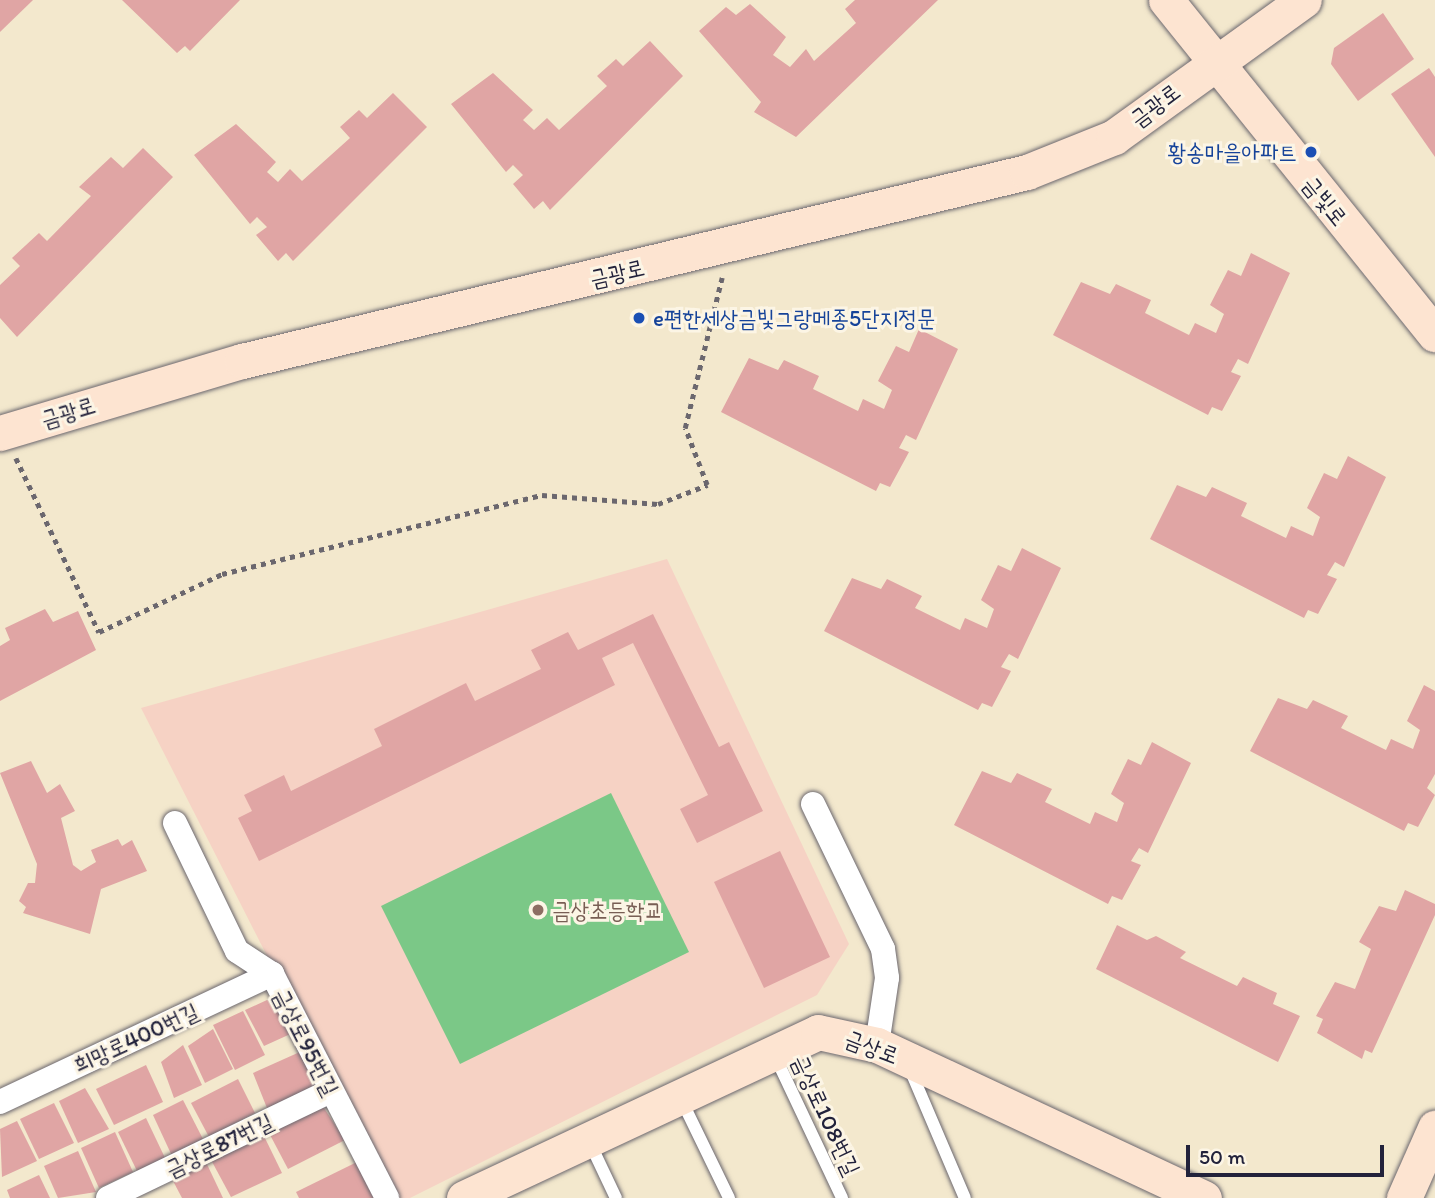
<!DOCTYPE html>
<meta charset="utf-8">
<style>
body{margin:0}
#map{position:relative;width:1435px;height:1198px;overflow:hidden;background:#f3e8cd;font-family:Itim,"Poor Story",sans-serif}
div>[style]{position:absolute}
.built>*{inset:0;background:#f6d2c4}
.green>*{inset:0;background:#7bc887}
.building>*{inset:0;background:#e0a5a4}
.path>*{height:4.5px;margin-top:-2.25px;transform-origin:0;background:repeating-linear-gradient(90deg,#6b676e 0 5px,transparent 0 10px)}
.roads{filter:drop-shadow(0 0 2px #6b676e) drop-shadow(0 0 2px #6b676e)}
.lane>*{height:12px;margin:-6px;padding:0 6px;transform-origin:6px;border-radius:6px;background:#fff}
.street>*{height:24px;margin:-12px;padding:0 12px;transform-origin:12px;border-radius:12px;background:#fff}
.secondary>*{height:35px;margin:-17.5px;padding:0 17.5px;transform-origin:17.5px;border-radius:17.5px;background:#fde4d1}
.dots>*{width:19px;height:19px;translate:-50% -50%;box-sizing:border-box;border:4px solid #fcf5e5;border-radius:50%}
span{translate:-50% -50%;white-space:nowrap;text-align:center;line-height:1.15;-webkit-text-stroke:6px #fcf5e5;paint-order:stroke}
.street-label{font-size:23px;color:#22223b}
.transit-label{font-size:23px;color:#164399}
.right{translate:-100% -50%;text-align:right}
.left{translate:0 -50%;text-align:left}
.education-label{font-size:23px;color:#785e54}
.scale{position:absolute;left:1186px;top:1145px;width:198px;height:32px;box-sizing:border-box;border:4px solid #22223b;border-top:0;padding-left:9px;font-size:21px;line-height:24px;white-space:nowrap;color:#22223b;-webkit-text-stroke:5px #fcf5e5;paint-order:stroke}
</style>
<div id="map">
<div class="built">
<div style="clip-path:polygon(667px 559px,849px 944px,817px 995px,410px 1198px,390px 1198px,141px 708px)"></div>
</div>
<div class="green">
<div style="clip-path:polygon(611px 793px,689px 952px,460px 1064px,381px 906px)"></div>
</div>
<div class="building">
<div style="clip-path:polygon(0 0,33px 0,0 32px)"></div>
<div style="clip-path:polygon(122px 0,240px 0,190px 51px,185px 46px,177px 53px)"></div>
<div style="clip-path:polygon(855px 0,938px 0,796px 137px,754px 112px,761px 102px,699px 31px,726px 7px,736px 15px,750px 4px,786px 37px,773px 55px,790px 67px,806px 49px,814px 61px,856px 23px,845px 9px)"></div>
<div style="clip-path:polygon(1383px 13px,1414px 59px,1358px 101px,1331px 64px,1334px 48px)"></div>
<div style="clip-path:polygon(650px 41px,683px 76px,550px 210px,543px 201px,534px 209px,513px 184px,523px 175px,513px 165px,506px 172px,451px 104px,493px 73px,533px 110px,523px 120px,534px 130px,547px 118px,559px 130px,607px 86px,597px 76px,616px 59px,623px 66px)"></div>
<div style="clip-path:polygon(1429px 68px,1435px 77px,1435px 157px,1391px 94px)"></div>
<div style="clip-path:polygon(393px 93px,427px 127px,293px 261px,286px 253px,278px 261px,256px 235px,267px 227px,257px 217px,250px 224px,194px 155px,236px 124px,276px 162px,267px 172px,278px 182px,290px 169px,302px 181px,350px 138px,340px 127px,359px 110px,367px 118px)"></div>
<div style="clip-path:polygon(143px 148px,173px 177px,17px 337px,0 318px,0 285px,20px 266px,12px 258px,39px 233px,47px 241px,91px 196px,79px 187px,111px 157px,123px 168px)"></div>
<div style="clip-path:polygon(1251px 253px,1290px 273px,1248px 364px,1238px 359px,1231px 372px,1241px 376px,1222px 411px,1212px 407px,1208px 415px,1053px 335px,1081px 282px,1110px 294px,1116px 284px,1151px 300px,1145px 313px,1189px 335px,1195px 323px,1216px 333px,1224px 314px,1210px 305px,1228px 270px,1241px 276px)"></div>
<div style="clip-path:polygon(919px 329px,958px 349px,916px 440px,906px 435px,899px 448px,909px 452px,890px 487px,880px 483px,876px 491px,721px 412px,749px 358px,778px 370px,784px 360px,819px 376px,813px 389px,858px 411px,863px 399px,884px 409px,892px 390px,878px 381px,896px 346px,909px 352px)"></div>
<div style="clip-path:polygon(1348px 456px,1386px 477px,1344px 567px,1335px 562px,1327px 575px,1337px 579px,1318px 614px,1308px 610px,1304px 618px,1150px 539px,1177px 485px,1206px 497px,1212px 487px,1247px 503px,1241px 516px,1286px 538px,1291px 526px,1313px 536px,1320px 517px,1307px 508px,1324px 473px,1337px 479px)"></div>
<div style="clip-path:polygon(1022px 548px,1061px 568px,1018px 659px,1009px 654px,1001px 667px,1011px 671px,992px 707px,982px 703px,978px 710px,824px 631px,852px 578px,881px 589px,887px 579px,922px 596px,915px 608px,960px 630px,965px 618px,987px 628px,994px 609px,981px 600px,998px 565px,1011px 571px)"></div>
<div style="clip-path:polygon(45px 609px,53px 622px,78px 611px,96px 650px,0 701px,0 646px,10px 640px,5px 628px)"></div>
<div style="clip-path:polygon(653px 614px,719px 747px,729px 742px,763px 811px,697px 843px,680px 809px,708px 795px,633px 643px,602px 658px,615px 685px,259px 861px,238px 818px,252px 811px,244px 795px,284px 775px,291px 791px,382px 746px,374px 729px,466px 683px,475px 701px,541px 669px,531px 650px,568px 632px,578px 650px)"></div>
<div style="clip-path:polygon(1424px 685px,1435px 691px,1435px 774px,1427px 788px,1435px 795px,1418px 827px,1408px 823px,1404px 831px,1250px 751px,1278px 698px,1307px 709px,1313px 700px,1348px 716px,1341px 728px,1386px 750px,1391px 739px,1413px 749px,1420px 730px,1407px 721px)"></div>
<div style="clip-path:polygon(1152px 742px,1191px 763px,1148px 853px,1139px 848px,1131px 861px,1141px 865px,1122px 900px,1112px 896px,1108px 904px,954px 825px,982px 771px,1011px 783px,1017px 773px,1052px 789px,1045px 802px,1090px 824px,1095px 812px,1117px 822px,1124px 803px,1111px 794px,1128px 759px,1141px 765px)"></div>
<div style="clip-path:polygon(31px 761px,47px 793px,60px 784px,75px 811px,61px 818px,73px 865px,81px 871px,96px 862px,91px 850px,118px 839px,122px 846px,132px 840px,147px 871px,101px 889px,90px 934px,23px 913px,26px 907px,19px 901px,28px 883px,35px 883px,37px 864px,0 773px)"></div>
<div style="clip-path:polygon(780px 851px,830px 957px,764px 988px,714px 882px)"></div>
<div style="clip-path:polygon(1405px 890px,1435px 904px,1435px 915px,1372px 1053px,1365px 1050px,1362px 1059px,1317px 1033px,1323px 1019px,1316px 1016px,1335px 982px,1355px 989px,1371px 949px,1359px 942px,1379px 906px,1396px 911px)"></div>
<div style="clip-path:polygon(1117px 925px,1147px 940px,1156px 936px,1186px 952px,1180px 958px,1237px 986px,1243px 977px,1277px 993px,1273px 1004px,1300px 1016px,1278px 1062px,1096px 969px)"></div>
<div style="clip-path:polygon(267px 1000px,286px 1007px,297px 1031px,264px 1046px,245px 1010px)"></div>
<div style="clip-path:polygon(243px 1011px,265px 1055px,235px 1070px,213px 1025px)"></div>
<div style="clip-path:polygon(213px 1029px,233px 1069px,205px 1083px,188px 1046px)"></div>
<div style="clip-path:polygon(183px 1045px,202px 1085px,174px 1098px,161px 1062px)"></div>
<div style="clip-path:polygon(302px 1051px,316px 1078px,313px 1087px,267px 1108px,253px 1073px)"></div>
<div style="clip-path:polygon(146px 1065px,163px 1102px,114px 1125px,96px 1089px)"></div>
<div style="clip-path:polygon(238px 1079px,255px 1113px,209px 1137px,191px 1103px)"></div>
<div style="clip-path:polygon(85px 1088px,109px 1129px,78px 1143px,59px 1101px)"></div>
<div style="clip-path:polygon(183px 1100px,204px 1141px,172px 1156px,153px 1115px)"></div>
<div style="clip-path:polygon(54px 1103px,74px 1143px,39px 1159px,20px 1119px)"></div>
<div style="clip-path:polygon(322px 1105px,345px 1140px,288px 1169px,268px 1131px)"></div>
<div style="clip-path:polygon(146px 1118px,166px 1160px,138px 1173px,118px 1132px)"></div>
<div style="clip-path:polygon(17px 1121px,37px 1161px,2px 1177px,0 1129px)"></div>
<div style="clip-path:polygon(115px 1132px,133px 1172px,99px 1188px,81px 1148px)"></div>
<div style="clip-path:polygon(263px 1134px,282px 1173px,231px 1197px,210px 1158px)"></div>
<div style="clip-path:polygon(78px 1151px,96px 1192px,58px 1198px,44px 1166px)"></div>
<div style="clip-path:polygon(205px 1160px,223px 1198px,182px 1198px,172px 1179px)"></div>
<div style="clip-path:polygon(357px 1162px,374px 1198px,299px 1198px,296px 1192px)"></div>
<div style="clip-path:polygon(39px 1175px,50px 1198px,10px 1198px,7px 1190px)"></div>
</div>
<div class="path">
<div style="left:16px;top:458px;width:193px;rotate:64.5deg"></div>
<div style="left:99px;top:632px;width:136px;rotate:-25.2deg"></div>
<div style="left:222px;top:574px;width:330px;rotate:-13.9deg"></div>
<div style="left:542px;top:495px;width:116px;rotate:4.4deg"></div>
<div style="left:658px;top:504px;width:53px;rotate:-21.2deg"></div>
<div style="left:707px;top:485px;width:61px;rotate:-111.1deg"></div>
<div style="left:685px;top:428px;width:155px;rotate:-76.2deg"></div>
</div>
<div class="roads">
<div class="lane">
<div style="left:774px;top:1054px;width:159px;rotate:64.7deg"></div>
<div style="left:909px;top:1067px;width:142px;rotate:66.9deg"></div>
<div style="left:680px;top:1097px;width:112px;rotate:64.1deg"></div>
<div style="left:589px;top:1141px;width:63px;rotate:64.7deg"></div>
</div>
<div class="street">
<div style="left:813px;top:804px;width:161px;rotate:64.2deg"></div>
<div style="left:883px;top:949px;width:29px;rotate:82deg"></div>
<div style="left:887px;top:978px;width:68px;rotate:98.5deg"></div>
<div style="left:175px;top:823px;width:142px;rotate:64.2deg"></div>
<div style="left:237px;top:951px;width:42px;rotate:33.3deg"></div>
<div style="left:272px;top:974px;width:252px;rotate:62.8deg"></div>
<div style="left:0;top:1102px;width:301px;rotate:-25.2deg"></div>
<div style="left:108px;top:1198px;width:246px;rotate:-25.7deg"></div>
</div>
<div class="secondary">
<div style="left:1166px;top:0;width:429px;rotate:51.2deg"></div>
<div style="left:0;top:433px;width:252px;rotate:-16.6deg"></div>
<div style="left:242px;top:361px;width:807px;rotate:-13.54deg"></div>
<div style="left:1027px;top:172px;width:94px;rotate:-21.9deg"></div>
<div style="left:1114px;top:137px;width:234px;rotate:-35.8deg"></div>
<div style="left:464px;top:1198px;width:391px;rotate:-25.1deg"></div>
<div style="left:818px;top:1032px;width:60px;rotate:12.4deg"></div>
<div style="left:877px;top:1045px;width:361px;rotate:25.1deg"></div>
<div style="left:1404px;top:1198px;width:77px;rotate:-66.1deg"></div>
</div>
</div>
<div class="dots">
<div style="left:1311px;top:152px;background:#1a4fb4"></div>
<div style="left:639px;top:318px;background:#1a4fb4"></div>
<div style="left:538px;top:910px;background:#8d6e63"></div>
</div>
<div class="street-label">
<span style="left:1155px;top:105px;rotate:-37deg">금광로</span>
<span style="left:1325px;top:201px;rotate:51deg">금빛로</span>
<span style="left:617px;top:273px;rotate:-13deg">금광로</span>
<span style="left:68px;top:412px;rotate:-17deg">금광로</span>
<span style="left:136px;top:1038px;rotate:-25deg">희망로400번길</span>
<span style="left:306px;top:1042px;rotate:63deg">금상로95번길</span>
<span style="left:872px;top:1047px;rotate:21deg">금상로</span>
<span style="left:826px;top:1115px;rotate:65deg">금상로108번길</span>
<span style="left:219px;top:1145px;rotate:-26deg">금상로87번길</span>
</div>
<div class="transit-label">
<span class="right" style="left:1297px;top:152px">황송마을아파트</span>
<span class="left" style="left:653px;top:318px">e편한세상금빛그랑메종5단지정문</span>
</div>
<div class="education-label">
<span class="left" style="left:552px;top:910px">금상초등학교</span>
</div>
<div class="scale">50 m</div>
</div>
